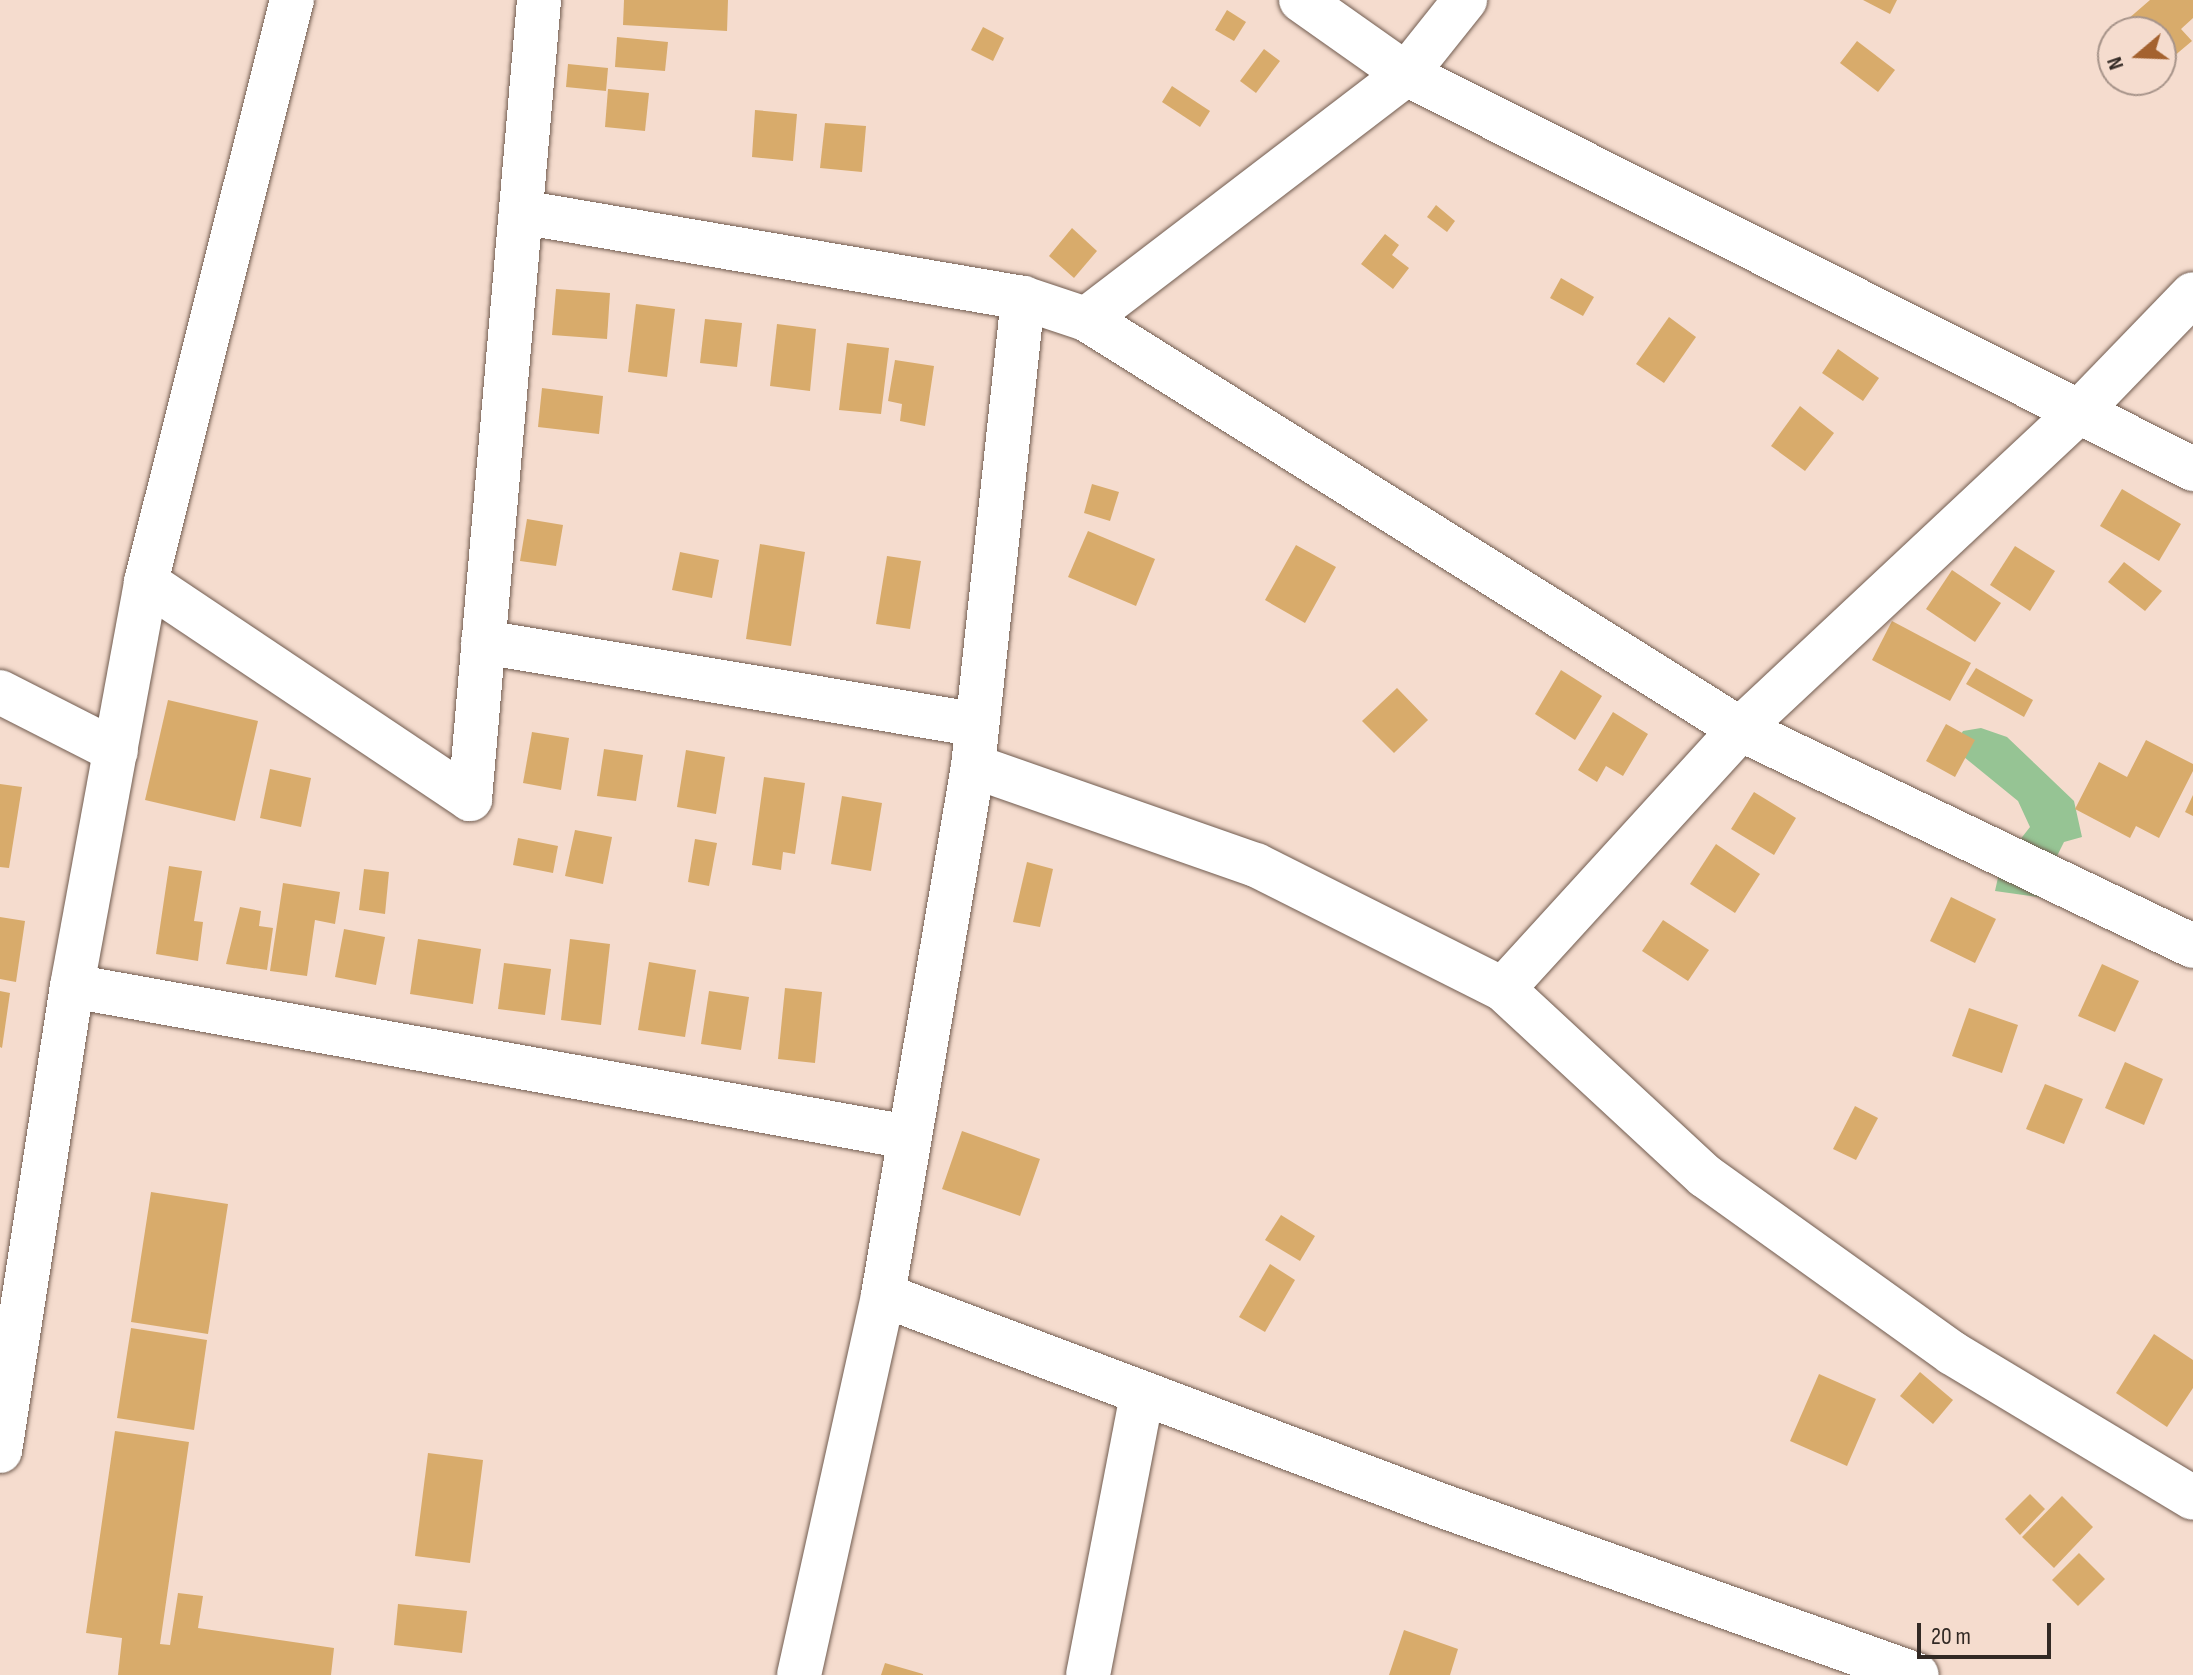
<!DOCTYPE html>
<style>
body{margin:0}
#map{position:relative;width:2193px;height:1675px;overflow:hidden;background:#f5dcce;font-family:"Sofia Sans Condensed",sans-serif}
div>[style]{position:absolute}
.green>*{inset:0;background:#96c494}
.building>*{inset:0;background:#d8ab6b}
.roads{filter:drop-shadow(0 0 2px #715c50) drop-shadow(0 0 2px #715c50)}
.minor>*{height:44px;margin:-22px;padding:0 22px;transform-origin:22px;border-radius:22px;background:#fff}
span{translate:-50% -50%;white-space:nowrap;text-align:center;line-height:1.15;-webkit-text-stroke:7px #f5dcce;paint-order:stroke}
.north{position:absolute;left:2097px;top:16px;width:80px;height:80px;box-sizing:border-box;background:#f5dcce;border:2px solid #a7948a;border-radius:50%;rotate:251deg;font-size:22px;font-weight:700;line-height:32px;text-align:center;color:#322924}
.north::after{content:'';display:block;margin:auto;width:28px;height:36px;background:#a4622f;clip-path:polygon(50% 0,100% 100%,50% 72%,0 100%)}
.scale{position:absolute;left:1917px;top:1623px;width:134px;height:36px;box-sizing:border-box;border:4px solid #322924;border-top:0;padding-left:10px;font-size:24px;line-height:28px;white-space:nowrap;color:#322924;-webkit-text-stroke:6px #f5dcce;paint-order:stroke}
</style>
<div id="map">
<div class="green">
<div style="clip-path:polygon(1981px 728px,2007px 737px,2074px 801px,2082px 837px,2064px 842px,2056px 858px,2072px 902px,1995px 891px,2001px 864px,2030px 827px,2018px 801px,1964px 757px,1958px 739px,1963px 731px)"></div>
</div>
<div class="building">
<div style="clip-path:polygon(624px 0,728px 0,727px 31px,623px 25px)"></div>
<div style="clip-path:polygon(1863px 0,1897px 0,1890px 14px)"></div>
<div style="clip-path:polygon(2150px 0,2193px 0,2193px 18px,2181px 29px,2192px 41px,2161px 67px,2161px 32px,2113px 32px)"></div>
<div style="clip-path:polygon(1227px 10px,1246px 22px,1234px 41px,1215px 30px)"></div>
<div style="clip-path:polygon(983px 27px,1004px 38px,993px 61px,971px 50px)"></div>
<div style="clip-path:polygon(617px 37px,668px 42px,665px 71px,615px 67px)"></div>
<div style="clip-path:polygon(1857px 41px,1895px 70px,1878px 92px,1840px 63px)"></div>
<div style="clip-path:polygon(1264px 49px,1280px 61px,1256px 93px,1240px 81px)"></div>
<div style="clip-path:polygon(568px 64px,608px 68px,606px 91px,566px 87px)"></div>
<div style="clip-path:polygon(1172px 86px,1210px 111px,1200px 127px,1162px 102px)"></div>
<div style="clip-path:polygon(608px 89px,649px 93px,645px 131px,605px 127px)"></div>
<div style="clip-path:polygon(755px 110px,797px 114px,793px 161px,752px 157px)"></div>
<div style="clip-path:polygon(825px 123px,866px 126px,862px 172px,820px 168px)"></div>
<div style="clip-path:polygon(1436px 205px,1455px 221px,1447px 232px,1427px 217px)"></div>
<div style="clip-path:polygon(1072px 228px,1097px 251px,1074px 278px,1049px 256px)"></div>
<div style="clip-path:polygon(1385px 234px,1399px 245px,1392px 255px,1409px 268px,1393px 289px,1361px 264px)"></div>
<div style="clip-path:polygon(1561px 278px,1594px 297px,1583px 316px,1550px 298px)"></div>
<div style="clip-path:polygon(556px 289px,610px 293px,607px 339px,552px 335px)"></div>
<div style="clip-path:polygon(636px 304px,675px 309px,667px 377px,628px 372px)"></div>
<div style="clip-path:polygon(1669px 317px,1696px 337px,1664px 383px,1636px 364px)"></div>
<div style="clip-path:polygon(705px 319px,742px 323px,737px 367px,700px 363px)"></div>
<div style="clip-path:polygon(777px 324px,816px 329px,810px 391px,770px 386px)"></div>
<div style="clip-path:polygon(847px 343px,889px 348px,881px 414px,839px 410px)"></div>
<div style="clip-path:polygon(1838px 349px,1879px 378px,1863px 401px,1822px 373px)"></div>
<div style="clip-path:polygon(895px 360px,934px 366px,925px 426px,900px 421px,902px 404px,888px 401px)"></div>
<div style="clip-path:polygon(542px 388px,603px 396px,599px 434px,538px 427px)"></div>
<div style="clip-path:polygon(1800px 406px,1834px 433px,1805px 471px,1771px 446px)"></div>
<div style="clip-path:polygon(1092px 484px,1119px 492px,1110px 521px,1084px 513px)"></div>
<div style="clip-path:polygon(2122px 489px,2181px 524px,2159px 561px,2100px 526px)"></div>
<div style="clip-path:polygon(527px 519px,563px 525px,556px 566px,520px 561px)"></div>
<div style="clip-path:polygon(1088px 531px,1155px 559px,1136px 606px,1068px 577px)"></div>
<div style="clip-path:polygon(760px 544px,805px 552px,791px 646px,746px 639px)"></div>
<div style="clip-path:polygon(1296px 545px,1336px 567px,1305px 623px,1265px 600px)"></div>
<div style="clip-path:polygon(2015px 546px,2055px 571px,2030px 611px,1990px 585px)"></div>
<div style="clip-path:polygon(680px 552px,719px 560px,712px 598px,672px 590px)"></div>
<div style="clip-path:polygon(887px 556px,921px 561px,910px 629px,876px 624px)"></div>
<div style="clip-path:polygon(2124px 562px,2162px 591px,2145px 611px,2108px 582px)"></div>
<div style="clip-path:polygon(1952px 570px,2001px 603px,1975px 642px,1926px 609px)"></div>
<div style="clip-path:polygon(1892px 621px,1971px 663px,1950px 701px,1872px 660px)"></div>
<div style="clip-path:polygon(1976px 668px,2033px 700px,2024px 717px,1966px 684px)"></div>
<div style="clip-path:polygon(1561px 670px,1602px 696px,1575px 740px,1535px 714px)"></div>
<div style="clip-path:polygon(1397px 688px,1428px 720px,1394px 753px,1362px 721px)"></div>
<div style="clip-path:polygon(168px 700px,258px 721px,235px 821px,145px 800px)"></div>
<div style="clip-path:polygon(1613px 712px,1648px 734px,1623px 776px,1606px 766px,1597px 782px,1578px 770px)"></div>
<div style="clip-path:polygon(1946px 724px,1975px 740px,1955px 777px,1926px 761px)"></div>
<div style="clip-path:polygon(532px 732px,569px 738px,561px 790px,523px 783px)"></div>
<div style="clip-path:polygon(2146px 740px,2193px 764px,2193px 771px,2159px 838px,2136px 826px,2130px 838px,2075px 809px,2099px 762px,2127px 777px)"></div>
<div style="clip-path:polygon(604px 749px,643px 755px,636px 801px,597px 796px)"></div>
<div style="clip-path:polygon(686px 750px,725px 757px,716px 814px,677px 807px)"></div>
<div style="clip-path:polygon(270px 769px,311px 778px,301px 827px,260px 818px)"></div>
<div style="clip-path:polygon(764px 777px,805px 783px,795px 854px,783px 852px,781px 870px,752px 865px)"></div>
<div style="clip-path:polygon(0 784px,22px 787px,9px 868px,0 867px)"></div>
<div style="clip-path:polygon(1754px 792px,1796px 818px,1774px 855px,1731px 829px)"></div>
<div style="clip-path:polygon(2193px 795px,2193px 816px,2185px 812px)"></div>
<div style="clip-path:polygon(842px 796px,882px 803px,871px 871px,831px 864px)"></div>
<div style="clip-path:polygon(575px 830px,612px 837px,603px 884px,565px 876px)"></div>
<div style="clip-path:polygon(518px 838px,558px 846px,553px 873px,513px 865px)"></div>
<div style="clip-path:polygon(695px 839px,717px 843px,709px 886px,688px 882px)"></div>
<div style="clip-path:polygon(1716px 844px,1760px 874px,1735px 913px,1690px 884px)"></div>
<div style="clip-path:polygon(1027px 862px,1053px 869px,1040px 927px,1013px 922px)"></div>
<div style="clip-path:polygon(169px 866px,202px 871px,194px 921px,203px 922px,198px 961px,156px 954px)"></div>
<div style="clip-path:polygon(364px 869px,389px 872px,385px 914px,359px 910px)"></div>
<div style="clip-path:polygon(283px 883px,340px 892px,335px 924px,315px 920px,307px 976px,270px 971px)"></div>
<div style="clip-path:polygon(1951px 897px,1996px 919px,1975px 963px,1930px 941px)"></div>
<div style="clip-path:polygon(240px 907px,261px 911px,259px 926px,273px 928px,267px 970px,226px 964px)"></div>
<div style="clip-path:polygon(0 917px,25px 921px,16px 982px,0 979px)"></div>
<div style="clip-path:polygon(1663px 920px,1709px 950px,1688px 981px,1642px 951px)"></div>
<div style="clip-path:polygon(344px 929px,385px 937px,376px 985px,335px 977px)"></div>
<div style="clip-path:polygon(418px 939px,481px 949px,473px 1004px,410px 994px)"></div>
<div style="clip-path:polygon(570px 939px,610px 944px,601px 1025px,561px 1020px)"></div>
<div style="clip-path:polygon(649px 962px,696px 970px,685px 1037px,638px 1030px)"></div>
<div style="clip-path:polygon(504px 963px,551px 969px,545px 1015px,498px 1009px)"></div>
<div style="clip-path:polygon(2102px 964px,2139px 981px,2115px 1032px,2078px 1016px)"></div>
<div style="clip-path:polygon(785px 988px,822px 992px,815px 1063px,778px 1059px)"></div>
<div style="clip-path:polygon(0 991px,10px 993px,2px 1048px,0 1047px)"></div>
<div style="clip-path:polygon(709px 991px,749px 997px,741px 1050px,701px 1044px)"></div>
<div style="clip-path:polygon(1969px 1008px,2018px 1025px,2002px 1073px,1952px 1056px)"></div>
<div style="clip-path:polygon(2125px 1062px,2163px 1079px,2144px 1125px,2105px 1108px)"></div>
<div style="clip-path:polygon(2045px 1084px,2083px 1099px,2064px 1144px,2026px 1129px)"></div>
<div style="clip-path:polygon(1855px 1106px,1878px 1118px,1856px 1160px,1833px 1149px)"></div>
<div style="clip-path:polygon(962px 1131px,1040px 1159px,1020px 1216px,942px 1189px)"></div>
<div style="clip-path:polygon(151px 1192px,228px 1204px,208px 1334px,131px 1322px)"></div>
<div style="clip-path:polygon(1281px 1215px,1315px 1236px,1300px 1261px,1265px 1240px)"></div>
<div style="clip-path:polygon(1270px 1264px,1295px 1280px,1265px 1332px,1239px 1317px)"></div>
<div style="clip-path:polygon(131px 1328px,207px 1340px,194px 1430px,117px 1418px)"></div>
<div style="clip-path:polygon(2154px 1334px,2193px 1360px,2193px 1388px,2167px 1427px,2116px 1393px)"></div>
<div style="clip-path:polygon(1920px 1372px,1953px 1400px,1933px 1424px,1900px 1396px)"></div>
<div style="clip-path:polygon(1819px 1374px,1876px 1399px,1847px 1466px,1790px 1441px)"></div>
<div style="clip-path:polygon(115px 1431px,189px 1442px,160px 1644px,170px 1645px,178px 1593px,203px 1596px,198px 1628px,334px 1648px,331px 1675px,118px 1675px,122px 1638px,86px 1633px)"></div>
<div style="clip-path:polygon(428px 1453px,483px 1460px,470px 1563px,415px 1556px)"></div>
<div style="clip-path:polygon(2030px 1494px,2045px 1509px,2020px 1535px,2005px 1519px)"></div>
<div style="clip-path:polygon(2062px 1496px,2093px 1527px,2054px 1568px,2022px 1537px)"></div>
<div style="clip-path:polygon(2079px 1553px,2105px 1579px,2078px 1606px,2052px 1580px)"></div>
<div style="clip-path:polygon(398px 1604px,467px 1611px,462px 1653px,394px 1645px)"></div>
<div style="clip-path:polygon(1404px 1630px,1458px 1649px,1450px 1675px,1389px 1675px)"></div>
<div style="clip-path:polygon(885px 1663px,923px 1674px,923px 1675px,881px 1675px)"></div>
</div>
<div class="roads">
<div class="minor">
<div style="left:1301px;top:0;width:128px;rotate:35.2deg"></div>
<div style="left:1406px;top:74px;width:881px;rotate:26.65deg"></div>
<div style="left:521px;top:212px;width:509px;rotate:9.72deg"></div>
<div style="left:1023px;top:298px;width:66px;rotate:18.4deg"></div>
<div style="left:1086px;top:319px;width:772px;rotate:32.08deg"></div>
<div style="left:1740px;top:729px;width:502px;rotate:25.6deg"></div>
<div style="left:1086px;top:319px;width:403px;rotate:-37.4deg"></div>
<div style="left:1406px;top:74px;width:95px;rotate:-51.4deg"></div>
<div style="left:146px;top:582px;width:390px;rotate:33.8deg"></div>
<div style="left:470px;top:799px;width:802px;rotate:-85.06deg"></div>
<div style="left:483px;top:642px;width:498px;rotate:9.5deg"></div>
<div style="left:0;top:692px;width:130px;rotate:27deg"></div>
<div style="left:973px;top:766px;width:300px;rotate:19.3deg"></div>
<div style="left:1256px;top:865px;width:276px;rotate:26.7deg"></div>
<div style="left:1503px;top:989px;width:275px;rotate:42.8deg"></div>
<div style="left:1705px;top:1176px;width:304px;rotate:35.6deg"></div>
<div style="left:1952px;top:1353px;width:281px;rotate:31deg"></div>
<div style="left:72px;top:986px;width:850px;rotate:10.24deg"></div>
<div style="left:1503px;top:989px;width:352px;rotate:-47.6deg"></div>
<div style="left:1740px;top:729px;width:463px;rotate:-43.1deg"></div>
<div style="left:2078px;top:413px;width:165px;rotate:-46deg"></div>
<div style="left:883px;top:1295px;width:595px;rotate:20.66deg"></div>
<div style="left:1440px;top:1505px;width:506px;rotate:19.62deg"></div>
<div style="left:0;top:1451px;width:471px;rotate:-81.2deg"></div>
<div style="left:72px;top:986px;width:411px;rotate:-79.6deg"></div>
<div style="left:146px;top:582px;width:600px;rotate:-75.92deg"></div>
<div style="left:799px;top:1675px;width:389px;rotate:-77.5deg"></div>
<div style="left:883px;top:1295px;width:537px;rotate:-80.34deg"></div>
<div style="left:973px;top:766px;width:471px;rotate:-83.9deg"></div>
<div style="left:1088px;top:1675px;width:286px;rotate:-79.1deg"></div>
</div>
</div>
<div class="north">N</div>
<div class="scale">20 m</div>
</div>
